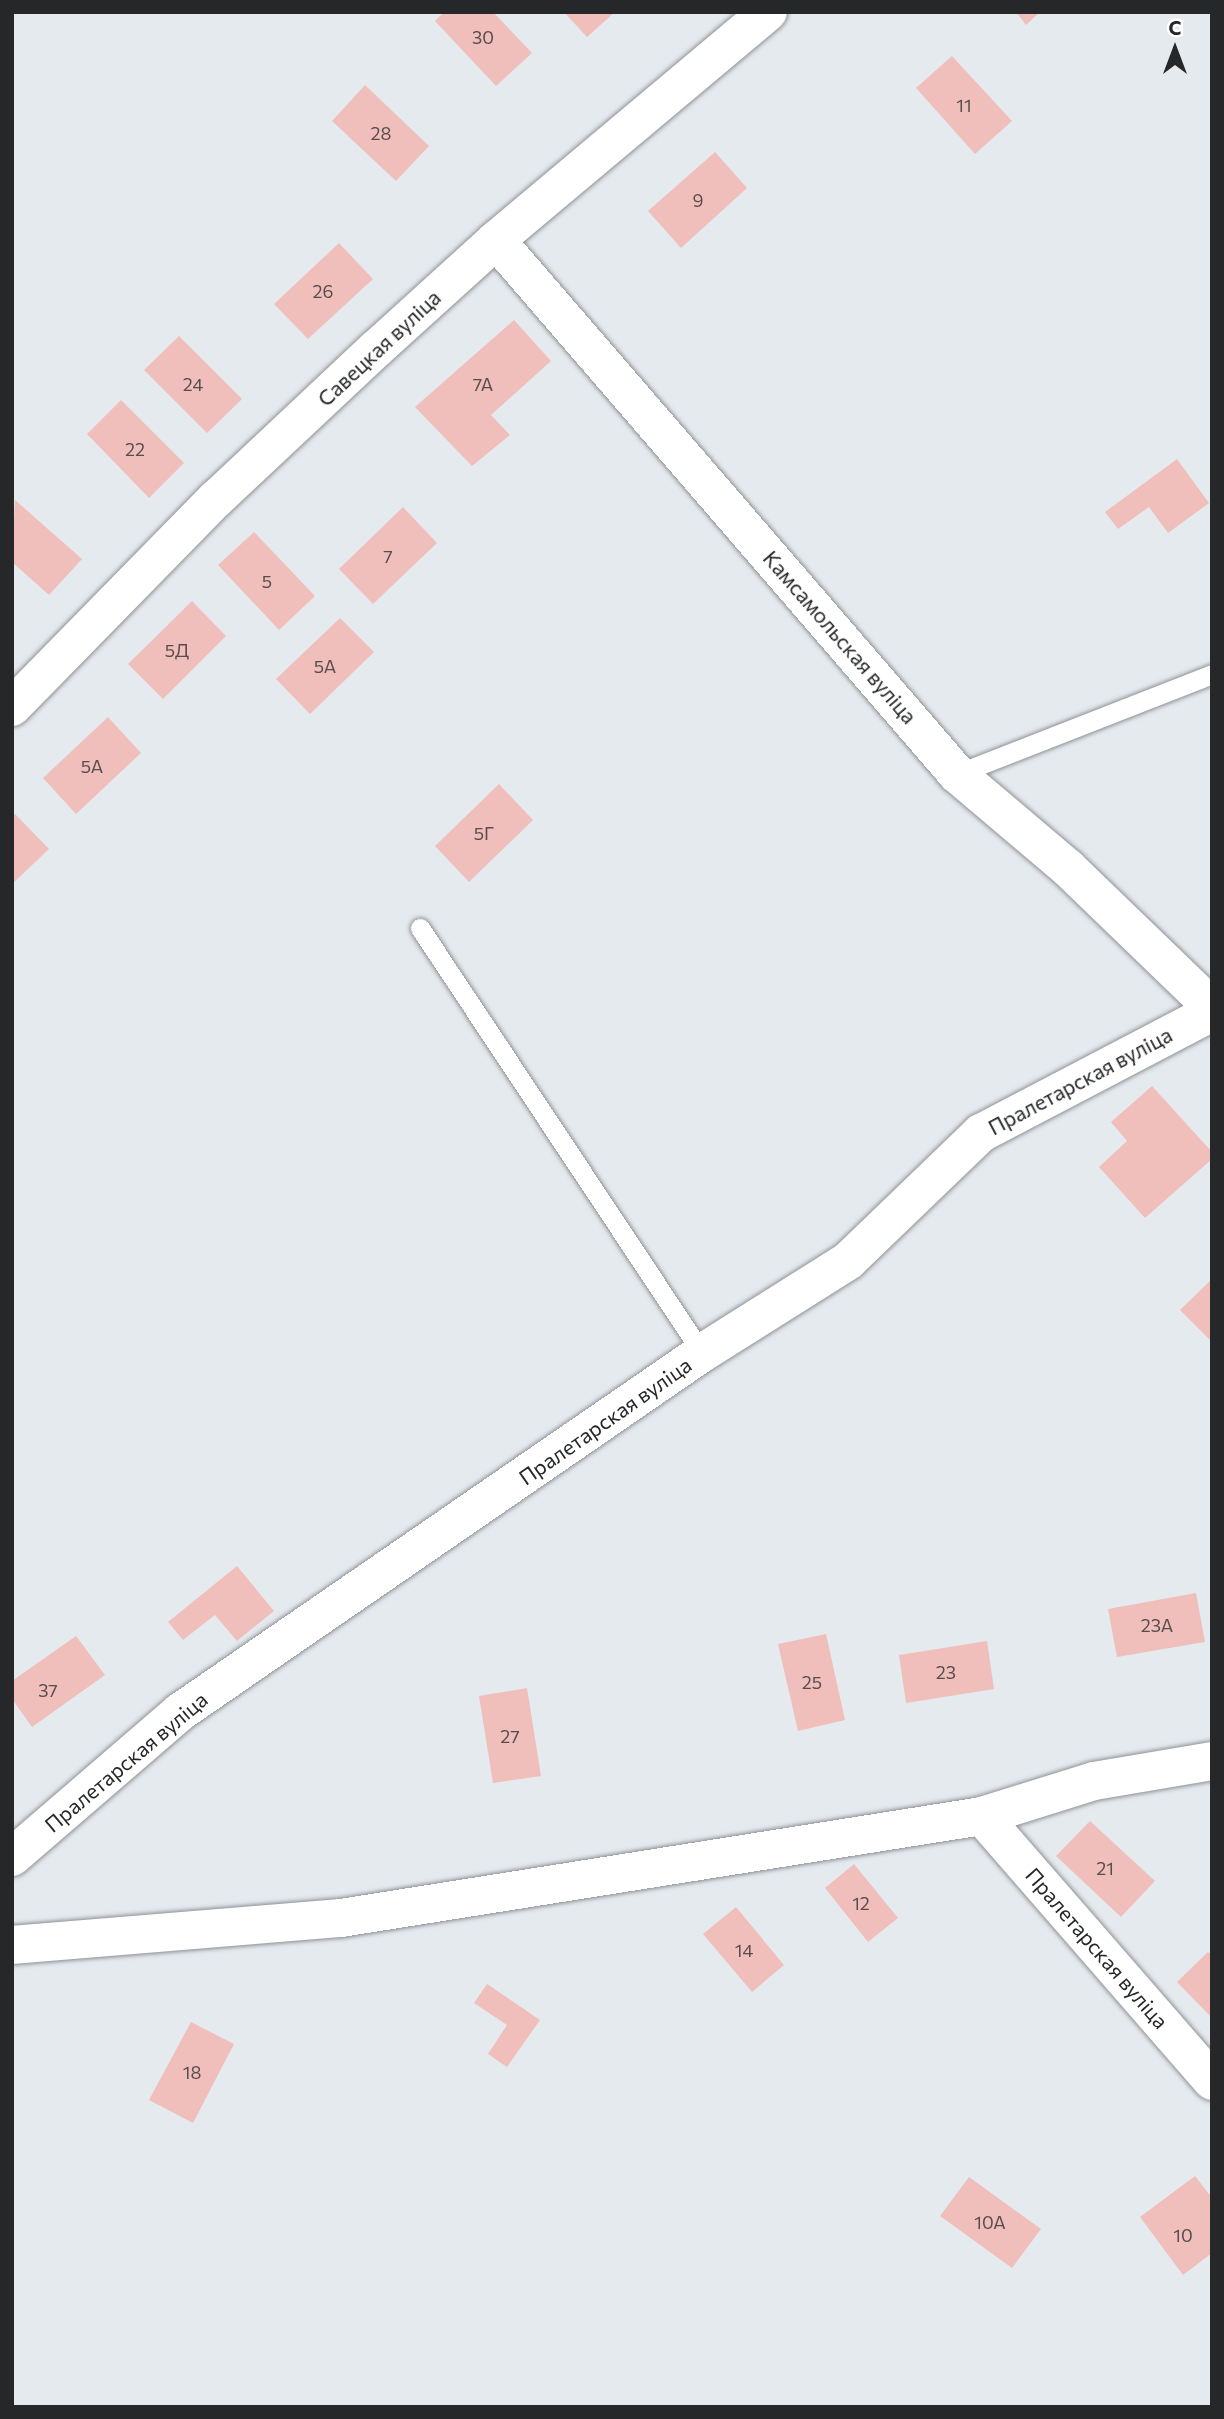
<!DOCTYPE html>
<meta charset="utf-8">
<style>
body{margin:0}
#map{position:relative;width:1224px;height:2419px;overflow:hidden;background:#e5eaef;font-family:Commissioner,sans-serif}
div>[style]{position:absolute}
.building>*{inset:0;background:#f0bfbb}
.roads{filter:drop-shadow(0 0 2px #8e9297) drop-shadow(0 0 2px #8e9297)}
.service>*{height:19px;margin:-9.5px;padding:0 9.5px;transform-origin:9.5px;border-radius:9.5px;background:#fff}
.minor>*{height:38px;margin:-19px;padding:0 19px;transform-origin:19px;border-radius:19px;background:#fff}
span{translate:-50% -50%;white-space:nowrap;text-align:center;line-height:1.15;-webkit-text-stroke:5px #fff;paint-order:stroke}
.number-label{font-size:18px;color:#584d4d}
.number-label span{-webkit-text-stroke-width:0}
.street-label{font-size:21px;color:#252728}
.frame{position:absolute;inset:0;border:14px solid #252728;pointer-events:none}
.north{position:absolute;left:1140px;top:14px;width:70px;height:70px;-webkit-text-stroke:5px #fff;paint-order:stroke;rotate:0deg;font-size:19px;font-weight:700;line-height:28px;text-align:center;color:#252728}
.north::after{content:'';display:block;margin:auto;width:24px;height:32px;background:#252728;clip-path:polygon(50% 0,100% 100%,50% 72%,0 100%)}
</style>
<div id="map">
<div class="building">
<div style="clip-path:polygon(444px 12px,493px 12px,532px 53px,496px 86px,435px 21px)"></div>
<div style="clip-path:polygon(564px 12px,615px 12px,587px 37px)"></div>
<div style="clip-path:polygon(1016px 12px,1040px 12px,1026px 25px)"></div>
<div style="clip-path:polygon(952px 56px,1012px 121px,975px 154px,916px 88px)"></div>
<div style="clip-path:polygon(365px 85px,429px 146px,396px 181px,332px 121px)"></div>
<div style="clip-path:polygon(715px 152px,747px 188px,681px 248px,648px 211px)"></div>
<div style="clip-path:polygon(339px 243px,373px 279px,308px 339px,274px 304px)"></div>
<div style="clip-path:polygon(514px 320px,551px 361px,491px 415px,510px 435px,472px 466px,415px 407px)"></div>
<div style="clip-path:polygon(179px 336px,242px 399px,207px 433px,144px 370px)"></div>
<div style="clip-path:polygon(121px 400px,184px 463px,149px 498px,87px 434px)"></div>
<div style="clip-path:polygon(1177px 459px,1209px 503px,1168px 533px,1149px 507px,1118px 529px,1105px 512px)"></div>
<div style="clip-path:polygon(15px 500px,82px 559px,49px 595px,12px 562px)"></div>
<div style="clip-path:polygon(403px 507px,437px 543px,373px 604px,339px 569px)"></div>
<div style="clip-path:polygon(254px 532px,315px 596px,279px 630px,218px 565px)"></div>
<div style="clip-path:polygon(192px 601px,226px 636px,163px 699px,128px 664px)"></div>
<div style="clip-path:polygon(340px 618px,374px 652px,310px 714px,276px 679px)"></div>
<div style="clip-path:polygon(108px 717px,141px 753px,76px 814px,43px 778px)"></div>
<div style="clip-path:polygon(499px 784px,533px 820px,469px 882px,435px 846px)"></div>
<div style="clip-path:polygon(15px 814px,49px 849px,12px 884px,12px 817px)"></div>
<div style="clip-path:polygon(1152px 1086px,1212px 1152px,1212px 1159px,1145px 1218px,1099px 1167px,1127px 1141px,1111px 1122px)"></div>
<div style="clip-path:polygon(1212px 1279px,1212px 1342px,1180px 1310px)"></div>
<div style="clip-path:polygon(237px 1566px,274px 1611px,237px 1641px,215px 1615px,183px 1640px,168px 1622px)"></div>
<div style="clip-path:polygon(1196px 1593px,1205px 1642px,1117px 1657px,1108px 1609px)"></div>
<div style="clip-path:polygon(826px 1634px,845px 1720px,798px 1731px,778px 1644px)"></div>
<div style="clip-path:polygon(76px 1636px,105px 1675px,32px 1727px,12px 1699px,12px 1681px)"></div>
<div style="clip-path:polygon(987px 1641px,994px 1689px,906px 1703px,899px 1655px)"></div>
<div style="clip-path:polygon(527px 1688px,541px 1776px,493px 1783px,479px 1696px)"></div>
<div style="clip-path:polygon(1090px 1821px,1155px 1881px,1121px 1917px,1056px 1856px)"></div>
<div style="clip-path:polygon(854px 1864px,898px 1918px,868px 1942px,825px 1888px)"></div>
<div style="clip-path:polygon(736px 1907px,784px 1965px,752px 1992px,703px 1934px)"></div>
<div style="clip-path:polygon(1208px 1952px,1212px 1955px,1212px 2018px,1177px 1982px)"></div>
<div style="clip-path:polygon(487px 1984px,540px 2020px,507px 2067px,488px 2054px,507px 2025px,474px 2003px)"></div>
<div style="clip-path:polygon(191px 2022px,234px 2044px,193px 2123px,149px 2100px)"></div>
<div style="clip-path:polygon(1195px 2176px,1212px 2198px,1212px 2253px,1183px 2275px,1140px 2217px)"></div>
<div style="clip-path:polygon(969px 2177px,1041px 2229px,1012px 2268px,940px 2216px)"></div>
</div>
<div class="roads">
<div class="service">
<div style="left:957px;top:774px;width:274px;rotate:-21.4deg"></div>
<div style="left:420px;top:928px;width:510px;rotate:56.43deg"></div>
</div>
<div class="minor">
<div style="left:496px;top:240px;width:705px;rotate:49.2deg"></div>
<div style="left:957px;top:774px;width:145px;rotate:40.3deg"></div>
<div style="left:1068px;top:868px;width:200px;rotate:44deg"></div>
<div style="left:12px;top:707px;width:291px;rotate:-45.6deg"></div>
<div style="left:216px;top:499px;width:219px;rotate:-43.2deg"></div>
<div style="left:376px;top:349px;width:162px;rotate:-42.2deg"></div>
<div style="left:496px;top:240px;width:355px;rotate:-40deg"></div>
<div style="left:982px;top:1816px;width:351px;rotate:49deg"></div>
<div style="left:12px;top:1857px;width:222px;rotate:-40.8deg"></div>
<div style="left:180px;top:1712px;width:634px;rotate:-34.52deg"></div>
<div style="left:702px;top:1353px;width:173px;rotate:-32.2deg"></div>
<div style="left:848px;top:1261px;width:185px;rotate:-43.9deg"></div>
<div style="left:981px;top:1133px;width:261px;rotate:-27.6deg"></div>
<div style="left:12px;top:1945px;width:330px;rotate:-4.7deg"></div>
<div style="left:341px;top:1918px;width:649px;rotate:-9.04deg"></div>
<div style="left:982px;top:1816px;width:117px;rotate:-17.4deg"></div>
<div style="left:1094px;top:1781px;width:120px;rotate:-9.6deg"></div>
</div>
</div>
<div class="number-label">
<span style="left:483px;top:37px">30</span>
<span style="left:964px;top:105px">11</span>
<span style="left:381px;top:133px">28</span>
<span style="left:698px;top:200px">9</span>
<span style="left:323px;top:291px">26</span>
<span style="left:193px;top:384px">24</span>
<span style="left:483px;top:384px">7А</span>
<span style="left:135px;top:449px">22</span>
<span style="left:388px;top:556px">7</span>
<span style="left:267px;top:581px">5</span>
<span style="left:177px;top:650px">5Д</span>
<span style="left:325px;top:666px">5А</span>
<span style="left:92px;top:766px">5А</span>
<span style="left:484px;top:833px">5Г</span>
<span style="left:1157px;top:1625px">23А</span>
<span style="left:946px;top:1672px">23</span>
<span style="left:812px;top:1682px">25</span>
<span style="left:48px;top:1690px">37</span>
<span style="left:510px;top:1736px">27</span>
<span style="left:1105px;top:1868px">21</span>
<span style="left:861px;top:1903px">12</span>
<span style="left:744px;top:1950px">14</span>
<span style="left:192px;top:2072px">18</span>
<span style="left:990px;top:2222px">10А</span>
<span style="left:1183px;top:2235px">10</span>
</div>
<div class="street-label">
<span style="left:379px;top:348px;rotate:-43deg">Савецкая вуліца</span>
<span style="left:840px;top:637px;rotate:49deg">Камсамольская вуліца</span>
<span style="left:1080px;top:1081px;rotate:-28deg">Пралетарская вуліца</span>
<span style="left:605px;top:1421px;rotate:-35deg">Пралетарская вуліца</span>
<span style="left:126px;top:1762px;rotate:-40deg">Пралетарская вуліца</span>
<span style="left:1097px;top:1948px;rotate:49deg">Пралетарская вуліца</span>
</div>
<div class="frame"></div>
<div class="north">С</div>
</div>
